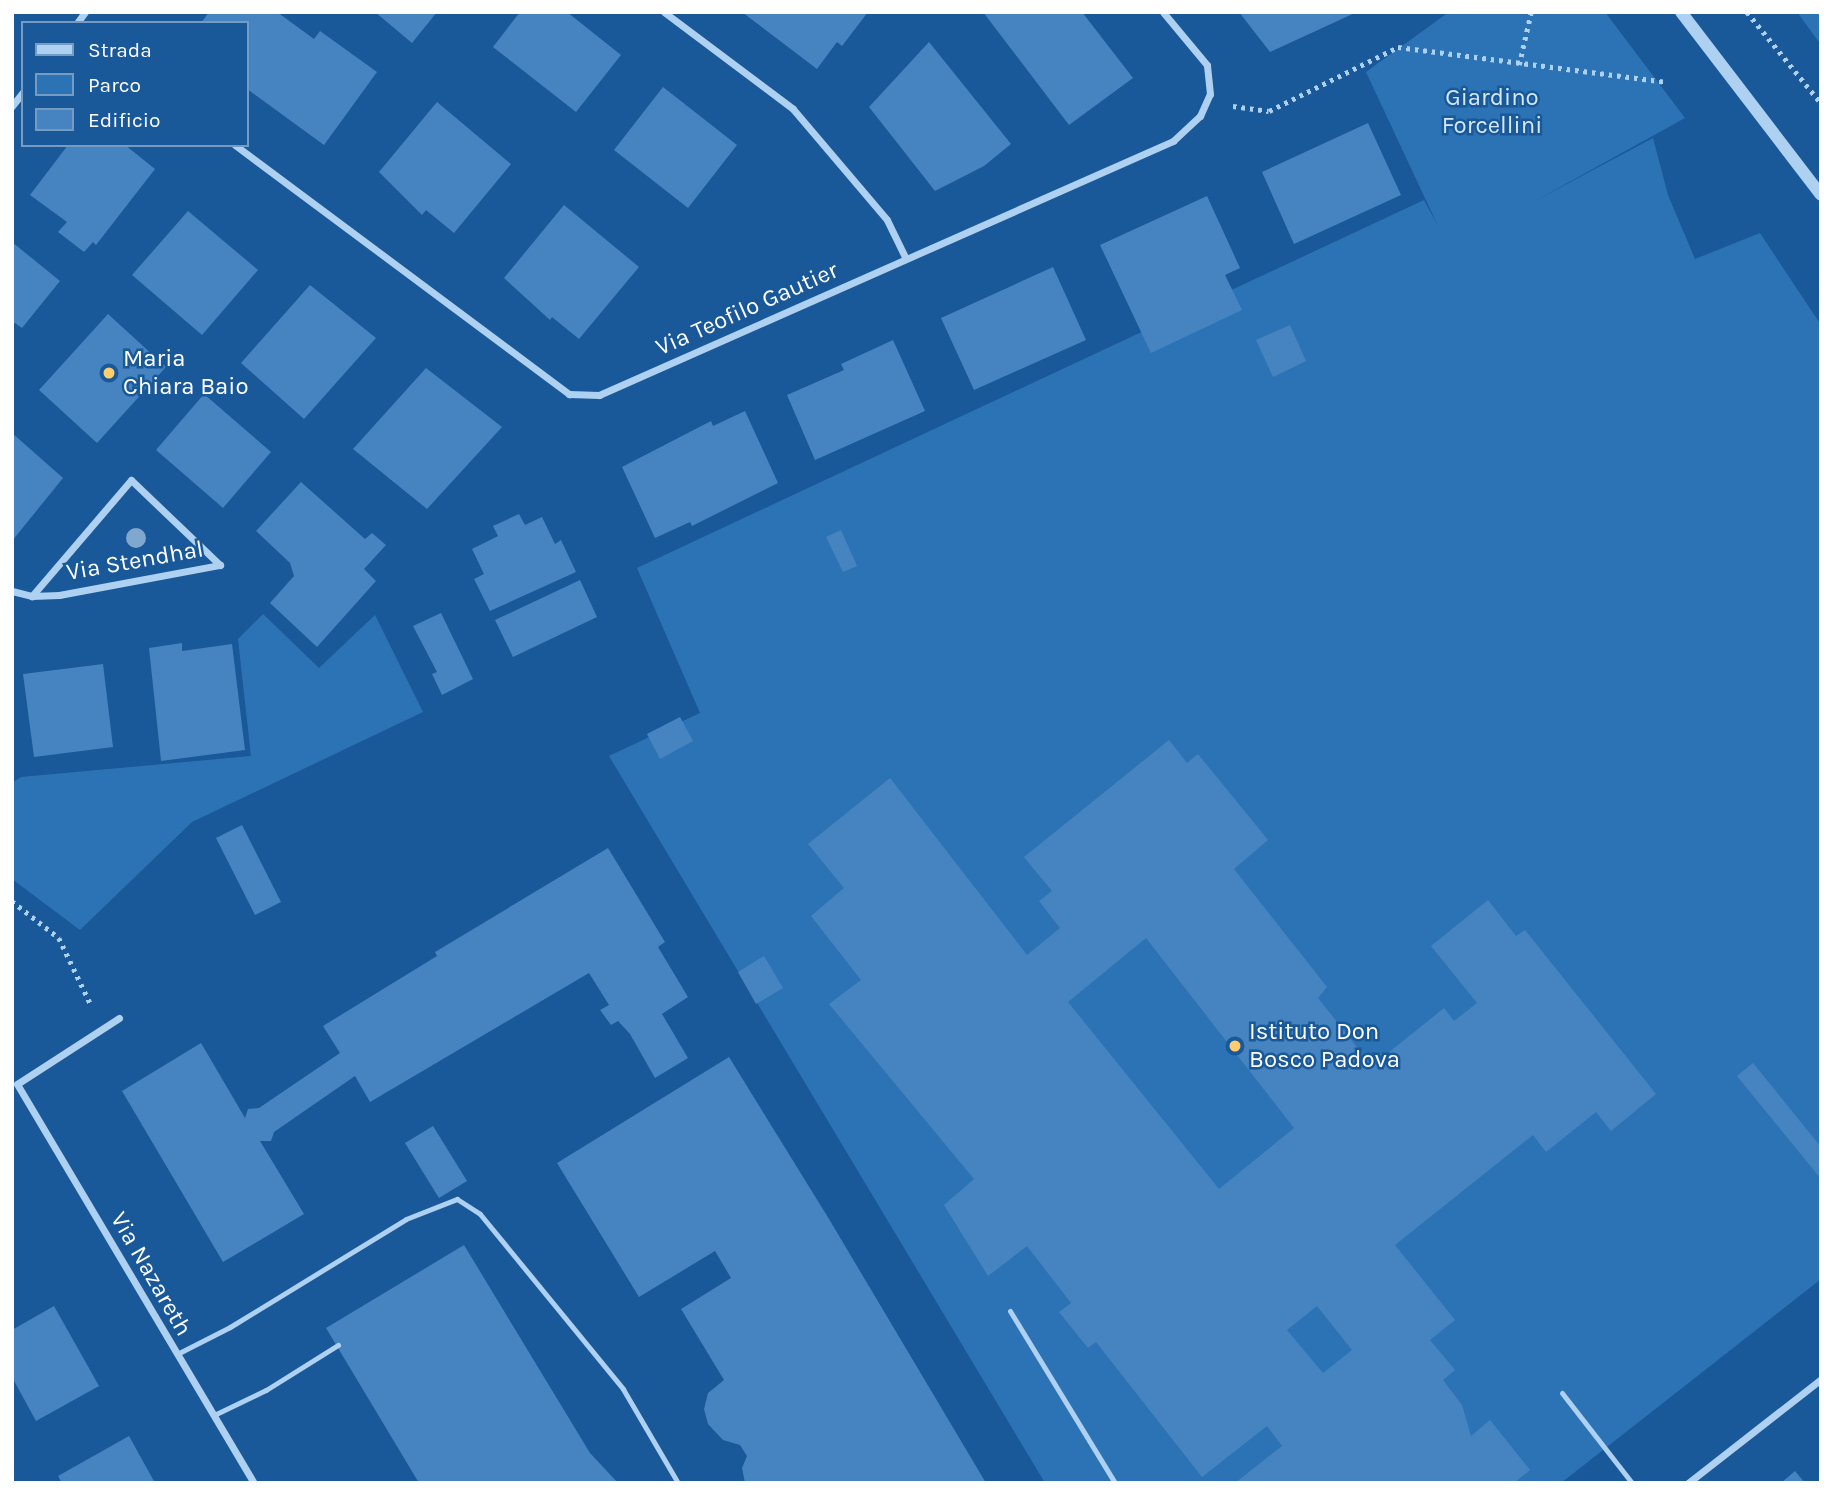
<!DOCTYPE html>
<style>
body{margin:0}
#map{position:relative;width:1833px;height:1495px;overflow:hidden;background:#195899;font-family:Karla,sans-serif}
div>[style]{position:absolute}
.green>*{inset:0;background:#2c73b6}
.building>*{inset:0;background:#4684c1}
.path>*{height:4.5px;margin-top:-2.25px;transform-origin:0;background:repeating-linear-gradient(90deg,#aed0f1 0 3.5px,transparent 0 8.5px)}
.service>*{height:5px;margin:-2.5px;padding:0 2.5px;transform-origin:2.5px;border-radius:2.5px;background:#aed0f1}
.minor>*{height:7px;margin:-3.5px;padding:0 3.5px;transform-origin:3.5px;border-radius:3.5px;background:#aed0f1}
.tertiary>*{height:12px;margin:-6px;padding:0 6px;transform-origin:6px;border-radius:6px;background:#aed0f1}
.trees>*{width:20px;height:20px;margin:-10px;border-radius:50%;background:#80a8cf}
.dots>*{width:19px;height:19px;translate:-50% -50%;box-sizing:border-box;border:4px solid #195899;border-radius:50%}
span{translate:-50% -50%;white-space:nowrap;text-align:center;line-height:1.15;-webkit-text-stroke:5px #195899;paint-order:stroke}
.park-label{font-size:24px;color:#d5e9fc}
.street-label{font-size:24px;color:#fff}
.poi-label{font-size:24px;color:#fff}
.left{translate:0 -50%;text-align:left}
.frame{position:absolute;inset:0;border:14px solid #fff;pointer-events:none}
.legend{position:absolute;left:21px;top:21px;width:228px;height:126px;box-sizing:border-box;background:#195899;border:2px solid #759bc2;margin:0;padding:9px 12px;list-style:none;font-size:21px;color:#fff}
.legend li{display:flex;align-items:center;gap:14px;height:35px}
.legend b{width:35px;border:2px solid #759bc2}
</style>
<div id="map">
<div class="green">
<div style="clip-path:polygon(1449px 12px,1605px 12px,1685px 118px,1533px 202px,1653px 138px,1668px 195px,1695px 259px,1760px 233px,1821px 325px,1821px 1279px,1561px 1483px,1045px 1483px,609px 756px,700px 713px,637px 568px,1424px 200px,1438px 226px,1366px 72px)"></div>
<div style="clip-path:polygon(1797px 12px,1821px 12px,1821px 45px)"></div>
<div style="clip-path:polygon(263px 614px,319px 668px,375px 615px,423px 712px,192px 822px,80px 930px,12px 879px,12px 783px,21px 777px,251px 756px,238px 639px)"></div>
</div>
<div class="building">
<div style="clip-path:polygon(209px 12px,277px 12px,314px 39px,320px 31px,377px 72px,324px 145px,247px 89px,247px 23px,201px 23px)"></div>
<div style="clip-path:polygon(375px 12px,437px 12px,412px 43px)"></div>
<div style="clip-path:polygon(520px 12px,567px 12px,621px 55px,576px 112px,493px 47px)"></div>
<div style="clip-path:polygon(742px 12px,868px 12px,842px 46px,837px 42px,817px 69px)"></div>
<div style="clip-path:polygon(983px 12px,1082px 12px,1133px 78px,1069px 125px)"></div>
<div style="clip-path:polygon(1239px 12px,1357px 12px,1270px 52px)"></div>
<div style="clip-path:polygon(929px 42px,1011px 144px,984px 166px,935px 191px,869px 107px)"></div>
<div style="clip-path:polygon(663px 87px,737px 145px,688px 208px,614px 150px)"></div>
<div style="clip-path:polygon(437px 102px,511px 164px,454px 233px,426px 210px,422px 215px,379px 172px)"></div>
<div style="clip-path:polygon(1368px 123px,1401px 195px,1294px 244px,1262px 172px)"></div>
<div style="clip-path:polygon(68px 145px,125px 145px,155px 169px,96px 245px,93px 242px,84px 252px,58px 232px,67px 222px,30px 195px)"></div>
<div style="clip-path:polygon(1207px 196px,1240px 268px,1225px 275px,1242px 310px,1151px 353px,1100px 245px)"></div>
<div style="clip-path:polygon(564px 205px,639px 267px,579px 339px,552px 317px,550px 320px,504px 278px)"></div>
<div style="clip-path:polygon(188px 211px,258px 270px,202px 335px,132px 275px)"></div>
<div style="clip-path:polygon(12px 242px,60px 281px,22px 328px,15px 323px,12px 326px)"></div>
<div style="clip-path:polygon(1053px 267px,1086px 340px,974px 390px,941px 318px)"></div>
<div style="clip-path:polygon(310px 285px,376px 338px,304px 419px,241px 363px)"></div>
<div style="clip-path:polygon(108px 314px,166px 367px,97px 443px,39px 390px)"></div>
<div style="clip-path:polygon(1290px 325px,1306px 361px,1273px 377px,1256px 340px)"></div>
<div style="clip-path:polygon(893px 340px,925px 411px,815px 460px,787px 395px,844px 370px,841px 364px)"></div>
<div style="clip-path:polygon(426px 368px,502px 427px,427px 509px,353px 449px)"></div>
<div style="clip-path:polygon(204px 394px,271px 452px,223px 508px,156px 450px)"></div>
<div style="clip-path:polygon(745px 411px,778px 483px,692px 526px,690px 522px,655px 538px,622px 467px,711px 421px,713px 426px)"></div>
<div style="clip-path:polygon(12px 433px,63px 478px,12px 541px)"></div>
<div style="clip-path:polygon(301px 482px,365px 539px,372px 533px,386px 545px,364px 569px,376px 581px,317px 647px,270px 603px,294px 576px,290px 563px,256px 531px)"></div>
<div style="clip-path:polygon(519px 514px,525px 525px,542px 517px,555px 544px,561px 540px,576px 572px,490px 611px,474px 579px,484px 574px,472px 549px,498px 536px,493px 526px)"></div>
<div style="clip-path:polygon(841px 530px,857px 566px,843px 572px,826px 537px)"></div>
<div style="clip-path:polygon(580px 580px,597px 617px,513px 657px,495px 620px)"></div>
<div style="clip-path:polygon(441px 613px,473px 679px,442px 695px,432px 674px,437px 672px,413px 626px)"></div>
<div style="clip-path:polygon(182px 643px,182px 651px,232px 644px,245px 750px,161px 761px,149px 648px)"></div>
<div style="clip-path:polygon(103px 664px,113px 747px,34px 757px,23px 674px)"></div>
<div style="clip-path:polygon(680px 717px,693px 741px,660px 759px,647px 734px)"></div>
<div style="clip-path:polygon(evenodd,1169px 740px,1187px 763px,1198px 754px,1268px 840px,1234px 869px,1327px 987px,1318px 998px,1372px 1066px,1444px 1008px,1454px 1021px,1477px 1003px,1431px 946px,1488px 900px,1516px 936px,1525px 930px,1656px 1094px,1611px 1131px,1596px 1112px,1546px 1152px,1533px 1135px,1395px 1245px,1455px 1320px,1430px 1340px,1455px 1370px,1443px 1380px,1462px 1405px,1471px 1436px,1490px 1420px,1530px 1470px,1514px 1483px,1235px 1483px,1282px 1446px,1267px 1426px,1202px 1477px,1096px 1342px,1088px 1348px,1059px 1312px,1071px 1303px,1027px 1246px,988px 1276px,944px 1205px,974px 1179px,829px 1004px,861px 980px,811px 916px,844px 888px,808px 844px,890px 778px,1027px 955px,1060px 928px,1039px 901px,1052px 891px,1024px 857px,1169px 740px,1146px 938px,1294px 1128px,1219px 1189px,1068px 1002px,1146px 938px,1169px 740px,1317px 1306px,1352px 1350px,1323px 1373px,1287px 1330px,1317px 1306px)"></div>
<div style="clip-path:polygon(242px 825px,281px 902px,255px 915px,216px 838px)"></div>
<div style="clip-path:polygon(608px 848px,665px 942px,658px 947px,688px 997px,662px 1014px,688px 1058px,655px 1078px,630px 1034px,618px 1021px,611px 1025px,600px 1010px,609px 1005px,589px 973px,370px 1102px,355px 1076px,274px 1132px,271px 1141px,260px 1141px,304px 1214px,223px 1262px,122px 1091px,201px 1043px,245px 1118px,248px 1109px,259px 1108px,340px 1053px,323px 1026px,437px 956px,435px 952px)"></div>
<div style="clip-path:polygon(764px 956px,783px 988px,756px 1004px,738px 972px)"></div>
<div style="clip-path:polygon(729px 1057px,829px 1219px,986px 1483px,745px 1483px,742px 1468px,747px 1456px,740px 1445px,723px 1440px,708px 1424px,704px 1409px,708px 1393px,724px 1380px,681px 1309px,731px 1278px,715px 1251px,639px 1297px,557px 1163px)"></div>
<div style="clip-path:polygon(1753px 1063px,1821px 1147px,1821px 1179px,1737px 1076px)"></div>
<div style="clip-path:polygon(433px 1126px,467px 1181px,439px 1198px,405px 1143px)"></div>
<div style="clip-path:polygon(464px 1245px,590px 1453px,618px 1483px,419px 1483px,326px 1328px)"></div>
<div style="clip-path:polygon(54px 1306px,99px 1386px,36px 1421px,12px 1377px,12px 1330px)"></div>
<div style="clip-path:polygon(129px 1436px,155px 1483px,62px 1483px,58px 1476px)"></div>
<div style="clip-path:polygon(1795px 1471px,1805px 1483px,1781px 1483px)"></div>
</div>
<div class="path">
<div style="left:1747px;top:12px;width:117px;rotate:50.9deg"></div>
<div style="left:1519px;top:65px;width:54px;rotate:-77.2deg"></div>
<div style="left:1233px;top:106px;width:36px;rotate:8deg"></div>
<div style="left:1269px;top:111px;width:144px;rotate:-26.4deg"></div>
<div style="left:1398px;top:47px;width:271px;rotate:7.4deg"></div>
<div style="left:12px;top:901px;width:60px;rotate:38.2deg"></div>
<div style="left:59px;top:938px;width:76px;rotate:64.4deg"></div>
</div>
<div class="service">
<div style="left:1010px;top:1311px;width:202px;rotate:58.6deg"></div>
<div style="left:177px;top:1354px;width:59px;rotate:-27deg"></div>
<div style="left:230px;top:1327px;width:206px;rotate:-31.5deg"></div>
<div style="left:406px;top:1219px;width:55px;rotate:-21.4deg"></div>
<div style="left:457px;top:1199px;width:27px;rotate:33deg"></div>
<div style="left:480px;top:1214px;width:226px;rotate:50.7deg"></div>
<div style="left:623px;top:1389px;width:109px;rotate:59.7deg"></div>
<div style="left:1562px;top:1393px;width:114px;rotate:52.1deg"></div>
<div style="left:214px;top:1415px;width:58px;rotate:-25.7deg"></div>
<div style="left:266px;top:1390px;width:85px;rotate:-32deg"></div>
</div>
<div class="minor">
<div style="left:664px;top:12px;width:161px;rotate:36.9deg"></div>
<div style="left:793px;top:109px;width:145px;rotate:49.7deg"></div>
<div style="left:887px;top:220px;width:43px;rotate:64deg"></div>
<div style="left:77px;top:23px;width:14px;rotate:-54deg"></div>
<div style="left:12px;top:106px;width:18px;rotate:-52deg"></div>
<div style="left:235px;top:145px;width:417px;rotate:36.7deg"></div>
<div style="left:569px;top:394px;width:30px;rotate:2deg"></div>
<div style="left:599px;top:395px;width:628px;rotate:-23.87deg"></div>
<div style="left:1173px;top:141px;width:37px;rotate:-43deg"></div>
<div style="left:1200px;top:116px;width:24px;rotate:-66deg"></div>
<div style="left:1210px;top:94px;width:29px;rotate:-96deg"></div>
<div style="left:1207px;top:65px;width:69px;rotate:-129.7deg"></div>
<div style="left:12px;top:591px;width:21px;rotate:14deg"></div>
<div style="left:32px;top:596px;width:27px;rotate:-2deg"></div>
<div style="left:59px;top:595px;width:164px;rotate:-10.6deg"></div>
<div style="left:220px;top:565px;width:123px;rotate:-136.3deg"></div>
<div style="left:131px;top:480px;width:153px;rotate:130.5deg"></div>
<div style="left:119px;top:1018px;width:121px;rotate:147.1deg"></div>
<div style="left:17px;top:1084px;width:464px;rotate:59.3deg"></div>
<div style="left:1688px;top:1483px;width:169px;rotate:-38deg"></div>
</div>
<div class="tertiary">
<div style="left:1681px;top:12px;width:230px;rotate:52.6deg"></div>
</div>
<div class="trees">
<div style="left:136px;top:538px"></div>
</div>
<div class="dots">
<div style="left:109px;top:373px;background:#ffcc6e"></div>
<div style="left:1235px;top:1046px;background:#ffcc6e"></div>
</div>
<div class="park-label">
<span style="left:1492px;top:112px">Giardino<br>Forcellini</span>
</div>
<div class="street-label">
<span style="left:747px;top:309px;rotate:-24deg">Via Teofilo Gautier</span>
<span style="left:135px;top:561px;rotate:-10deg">Via Stendhal</span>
<span style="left:151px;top:1274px;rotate:60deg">Via Nazareth</span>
</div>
<div class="poi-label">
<span class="left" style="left:123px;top:373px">Maria<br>Chiara Baio</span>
<span class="left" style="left:1249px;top:1046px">Istituto Don<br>Bosco Padova</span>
</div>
<div class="frame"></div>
<ul class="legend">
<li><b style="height:9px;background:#aed0f1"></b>Strada</li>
<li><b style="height:19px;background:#2c73b6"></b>Parco</li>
<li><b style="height:19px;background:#4684c1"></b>Edificio</li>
</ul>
</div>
